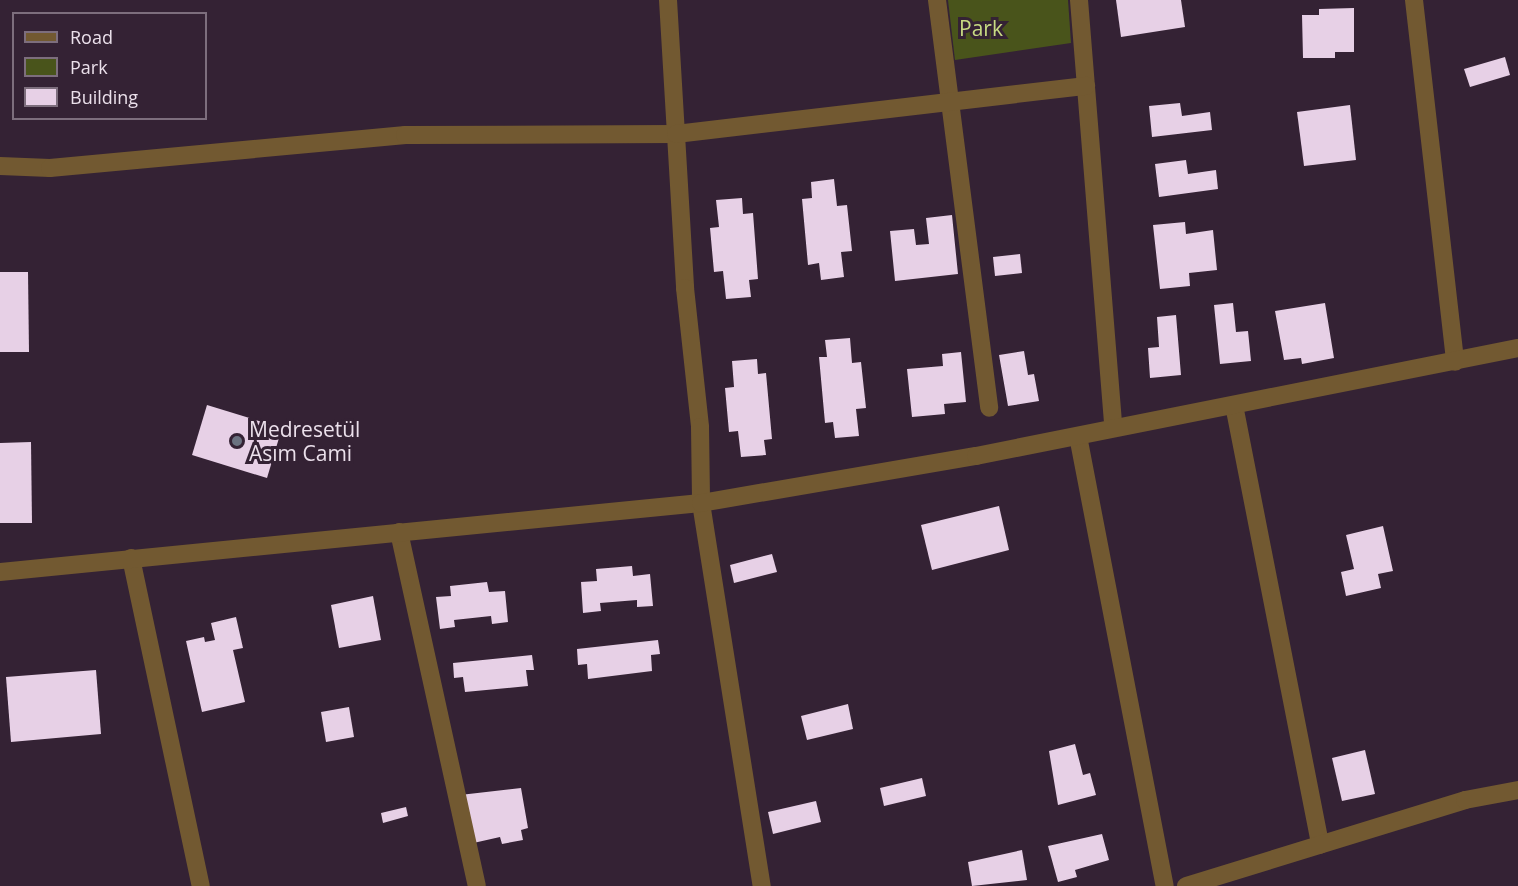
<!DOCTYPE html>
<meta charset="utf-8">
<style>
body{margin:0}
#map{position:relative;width:1518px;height:886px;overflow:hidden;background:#342234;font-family:"Open Sans",sans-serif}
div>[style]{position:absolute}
.green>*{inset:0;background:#49541b}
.building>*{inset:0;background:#e7d0e6}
.minor>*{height:18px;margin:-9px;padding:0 9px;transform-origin:9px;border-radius:9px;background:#725931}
.dots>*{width:16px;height:16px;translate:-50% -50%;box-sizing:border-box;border:3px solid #342234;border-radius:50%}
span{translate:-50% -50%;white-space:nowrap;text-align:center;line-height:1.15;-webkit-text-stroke:6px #342234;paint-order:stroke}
.park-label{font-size:21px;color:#c8db83}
.poi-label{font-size:21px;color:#ebe0eb}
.left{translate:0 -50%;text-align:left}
.legend{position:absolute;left:12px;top:12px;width:195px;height:108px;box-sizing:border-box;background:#342234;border:2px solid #7d6e7d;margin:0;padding:8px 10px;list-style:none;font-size:18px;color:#ebe0eb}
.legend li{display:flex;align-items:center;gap:12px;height:30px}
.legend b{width:30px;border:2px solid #7d6e7d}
</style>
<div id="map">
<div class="green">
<div style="clip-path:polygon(948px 0,1068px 0,1071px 43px,955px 60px)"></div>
</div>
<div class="building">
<div style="clip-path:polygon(1116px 0,1181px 0,1185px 27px,1121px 37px)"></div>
<div style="clip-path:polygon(1354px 8px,1354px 52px,1335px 52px,1335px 58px,1303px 58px,1302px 15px,1319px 15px,1319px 9px)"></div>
<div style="clip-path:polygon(1505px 57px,1510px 75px,1470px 87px,1464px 69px)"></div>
<div style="clip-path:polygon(1180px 103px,1182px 116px,1210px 112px,1212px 130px,1152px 137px,1149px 106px)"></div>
<div style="clip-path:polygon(1350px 105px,1356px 160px,1304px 166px,1297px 112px)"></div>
<div style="clip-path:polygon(1186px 160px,1188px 174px,1216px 170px,1218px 189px,1159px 197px,1155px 164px)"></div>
<div style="clip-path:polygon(834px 179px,837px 206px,847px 205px,852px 251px,841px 252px,844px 277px,821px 280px,819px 263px,808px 265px,802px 199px,812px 198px,811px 182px)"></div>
<div style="clip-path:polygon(742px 198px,743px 214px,753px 213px,758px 279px,749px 280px,751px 297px,726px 299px,723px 271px,714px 272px,710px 228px,719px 227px,716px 200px)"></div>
<div style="clip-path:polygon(952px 215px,958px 274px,895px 281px,890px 231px,914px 229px,916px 245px,929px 244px,926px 218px)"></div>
<div style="clip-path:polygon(1185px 222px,1186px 234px,1213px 230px,1217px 270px,1189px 273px,1190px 286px,1160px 289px,1153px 225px)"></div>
<div style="clip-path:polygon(1020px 254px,1022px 273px,995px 276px,993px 257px)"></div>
<div style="clip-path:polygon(0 272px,28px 272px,29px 352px,0 352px)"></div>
<div style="clip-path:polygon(1233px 303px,1236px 332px,1248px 331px,1251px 361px,1220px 364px,1214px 305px)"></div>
<div style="clip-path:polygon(1325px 303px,1334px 358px,1302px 364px,1301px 358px,1284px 360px,1275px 311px)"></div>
<div style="clip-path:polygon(1176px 315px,1181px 375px,1150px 378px,1148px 348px,1159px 347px,1157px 317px)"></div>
<div style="clip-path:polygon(850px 338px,852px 363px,861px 362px,866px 408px,856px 409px,859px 436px,835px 438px,833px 422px,825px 423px,819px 357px,827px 357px,825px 340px)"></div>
<div style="clip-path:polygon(1024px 351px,1028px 375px,1034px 374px,1039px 401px,1008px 406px,999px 355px)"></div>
<div style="clip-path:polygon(961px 352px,966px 402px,944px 404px,945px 414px,912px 417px,907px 369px,943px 366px,942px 354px)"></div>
<div style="clip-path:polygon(757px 359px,758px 374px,766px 373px,772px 439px,764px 440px,766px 455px,741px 457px,738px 431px,729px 432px,725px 388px,734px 387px,732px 361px)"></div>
<div style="clip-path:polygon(207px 405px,282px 428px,267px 478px,192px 455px)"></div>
<div style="clip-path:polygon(31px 442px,32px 523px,0 523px,0 443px)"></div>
<div style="clip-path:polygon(999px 506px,1009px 550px,932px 570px,921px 525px)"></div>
<div style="clip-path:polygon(1383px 526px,1393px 571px,1378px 574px,1381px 588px,1346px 596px,1341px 572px,1354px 569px,1346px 535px)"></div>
<div style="clip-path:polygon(772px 554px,777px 572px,734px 583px,730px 565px)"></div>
<div style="clip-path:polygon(632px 566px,633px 576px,650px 574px,653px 606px,637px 607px,637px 600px,600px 603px,601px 611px,583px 613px,581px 582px,597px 581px,596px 569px)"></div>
<div style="clip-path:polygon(487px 582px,489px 592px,505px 591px,508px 622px,492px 624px,491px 616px,454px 620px,455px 627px,440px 629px,436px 597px,451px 596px,450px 586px)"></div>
<div style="clip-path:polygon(373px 596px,381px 640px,339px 648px,331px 605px)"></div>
<div style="clip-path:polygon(236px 617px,243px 648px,233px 650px,245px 702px,202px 712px,186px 641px,204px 637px,205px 642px,215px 640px,211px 623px)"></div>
<div style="clip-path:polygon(658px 640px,660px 654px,651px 655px,652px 671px,588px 679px,587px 664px,578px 665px,577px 649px)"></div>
<div style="clip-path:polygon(532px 655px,534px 670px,526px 670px,528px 686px,465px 692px,463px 677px,454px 678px,453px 663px)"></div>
<div style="clip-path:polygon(96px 670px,101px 734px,11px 742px,6px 677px)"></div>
<div style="clip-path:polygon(848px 704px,853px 729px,807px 740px,801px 716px)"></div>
<div style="clip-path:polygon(349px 707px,354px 737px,326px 742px,321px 712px)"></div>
<div style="clip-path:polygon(1075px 744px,1083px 775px,1090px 773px,1096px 795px,1058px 805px,1049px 751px)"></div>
<div style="clip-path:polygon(1365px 750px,1375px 794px,1342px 801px,1332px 758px)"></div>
<div style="clip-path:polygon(922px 778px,926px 796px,884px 806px,880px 788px)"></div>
<div style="clip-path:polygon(521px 788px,528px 828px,521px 830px,523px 840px,502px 844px,500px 837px,469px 844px,460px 795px)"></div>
<div style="clip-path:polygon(816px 801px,821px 822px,773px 834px,768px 812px)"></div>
<div style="clip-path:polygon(406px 807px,408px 816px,383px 823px,381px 813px)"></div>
<div style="clip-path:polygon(1102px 834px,1109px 860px,1075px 870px,1077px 877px,1058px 882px,1048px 846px)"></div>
<div style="clip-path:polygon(1022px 850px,1027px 880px,972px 886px,968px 862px)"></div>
</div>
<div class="minor">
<div style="left:668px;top:0;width:289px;rotate:86.6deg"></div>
<div style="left:685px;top:288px;width:140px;rotate:83.8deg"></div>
<div style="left:700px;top:427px;width:76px;rotate:89.2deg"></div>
<div style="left:701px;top:503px;width:388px;rotate:81deg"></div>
<div style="left:937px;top:0;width:411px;rotate:82.7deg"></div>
<div style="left:1079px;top:0;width:428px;rotate:85.4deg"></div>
<div style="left:1414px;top:0;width:364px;rotate:83.5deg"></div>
<div style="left:0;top:166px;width:50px;rotate:2.3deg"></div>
<div style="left:50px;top:168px;width:357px;rotate:-5.3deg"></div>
<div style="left:405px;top:135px;width:271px;rotate:-0.2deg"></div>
<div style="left:676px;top:134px;width:413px;rotate:-6.7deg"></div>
<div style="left:1234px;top:405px;width:448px;rotate:78.9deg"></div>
<div style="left:1078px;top:436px;width:458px;rotate:79.1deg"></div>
<div style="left:399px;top:532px;width:362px;rotate:77.6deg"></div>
<div style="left:131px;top:558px;width:335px;rotate:78deg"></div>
<div style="left:0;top:572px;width:704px;rotate:-5.62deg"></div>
<div style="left:701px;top:503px;width:279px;rotate:-9.7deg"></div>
<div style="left:976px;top:456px;width:553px;rotate:-11.27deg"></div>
<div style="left:1186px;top:886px;width:292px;rotate:-17.1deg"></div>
<div style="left:1465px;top:800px;width:54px;rotate:-10.7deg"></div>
</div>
<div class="dots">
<div style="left:237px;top:441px;background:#6b7280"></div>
</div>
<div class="park-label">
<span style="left:981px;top:28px">Park</span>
</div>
<div class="poi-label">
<span class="left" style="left:249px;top:441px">Medresetül<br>Asım Cami</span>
</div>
<ul class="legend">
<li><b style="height:8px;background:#725931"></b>Road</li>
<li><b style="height:16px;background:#49541b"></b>Park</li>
<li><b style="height:16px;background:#e7d0e6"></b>Building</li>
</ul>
</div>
